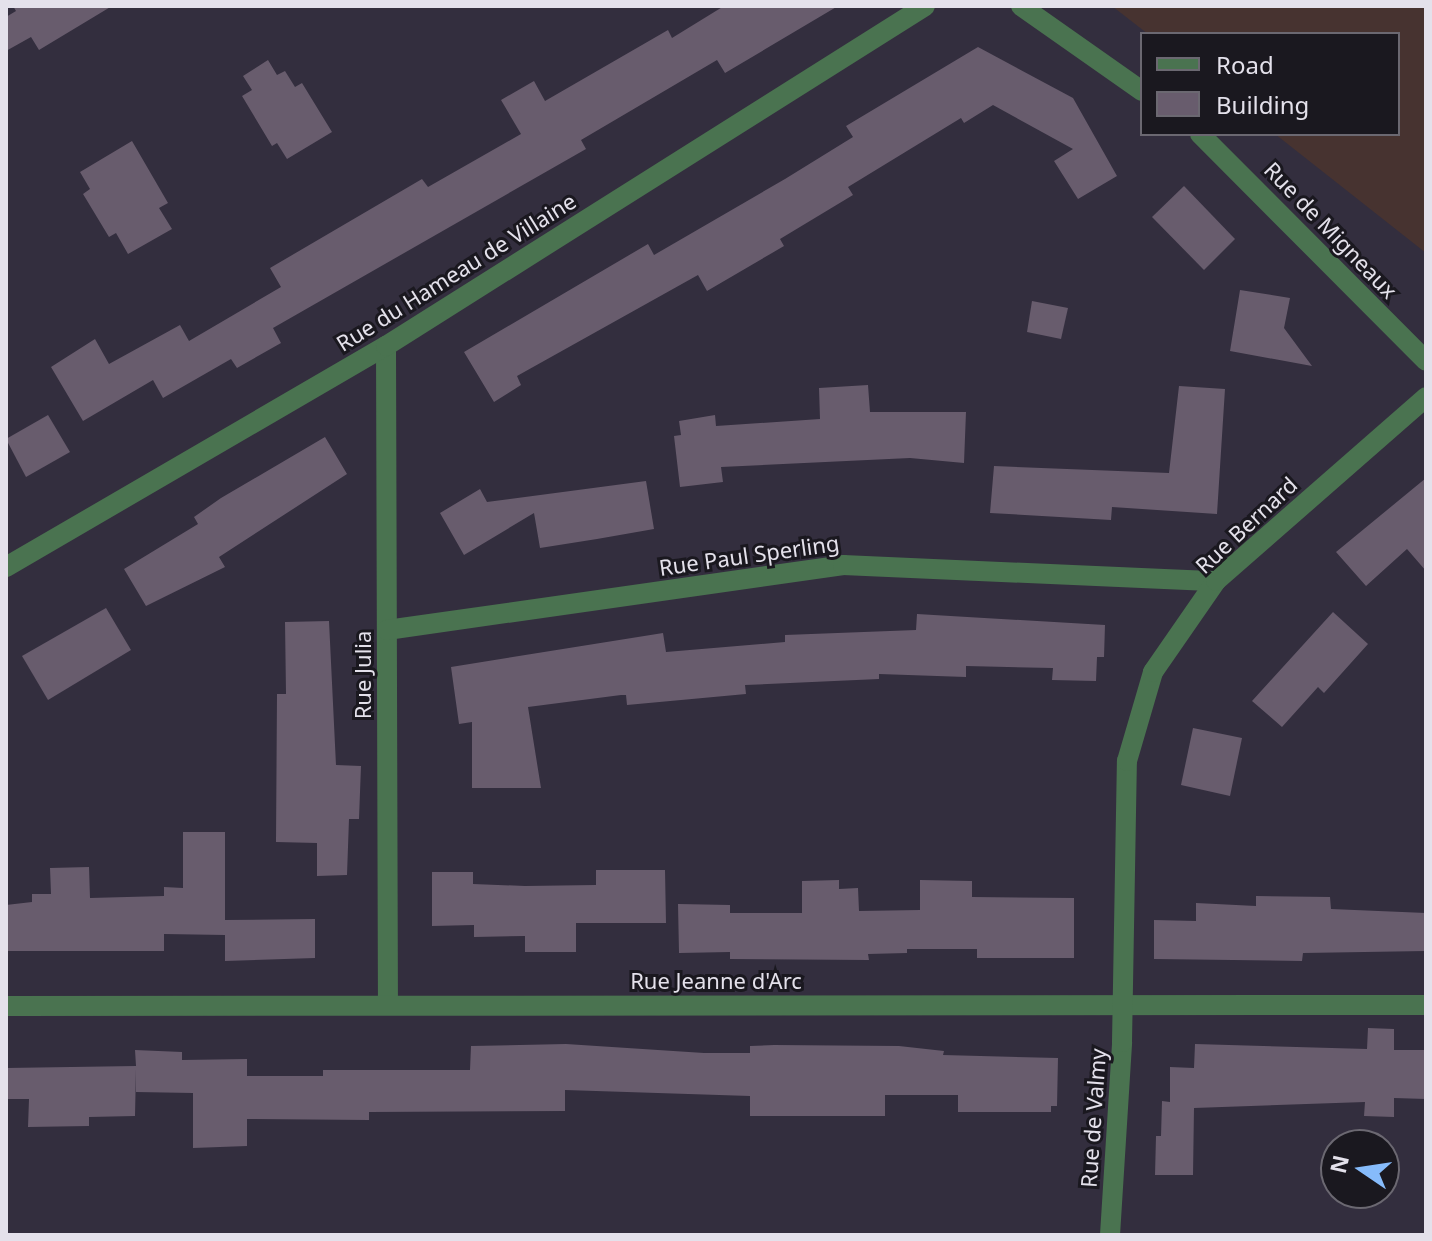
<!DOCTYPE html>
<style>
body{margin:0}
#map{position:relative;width:1432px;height:1241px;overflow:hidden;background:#332e3e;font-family:"Noto Sans",sans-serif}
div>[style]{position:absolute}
.education>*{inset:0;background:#473330}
.building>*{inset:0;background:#685c6d}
.street>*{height:20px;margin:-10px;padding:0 10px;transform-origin:10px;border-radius:10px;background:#4a7350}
span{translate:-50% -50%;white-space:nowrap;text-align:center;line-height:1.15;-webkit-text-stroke:6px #1a181f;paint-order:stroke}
.street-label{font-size:22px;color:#e4e1eb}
.frame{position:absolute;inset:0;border:8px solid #e4e1eb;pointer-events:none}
.legend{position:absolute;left:1140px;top:32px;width:260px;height:104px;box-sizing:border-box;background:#1a181f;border:2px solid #6b6871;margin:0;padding:10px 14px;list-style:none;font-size:24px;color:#e4e1eb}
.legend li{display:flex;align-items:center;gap:16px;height:40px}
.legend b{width:40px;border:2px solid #6b6871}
.north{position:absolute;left:1320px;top:1129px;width:80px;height:80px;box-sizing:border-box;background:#1a181f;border:2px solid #6b6871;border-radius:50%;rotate:283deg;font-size:22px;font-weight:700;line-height:32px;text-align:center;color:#e4e1eb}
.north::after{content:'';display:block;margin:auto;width:28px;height:36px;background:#86bbfb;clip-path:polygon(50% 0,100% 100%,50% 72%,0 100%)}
</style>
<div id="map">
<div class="education">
<div style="clip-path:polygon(1112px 6px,1426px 6px,1426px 253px,1275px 134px,1398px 134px,1398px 34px,1148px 34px)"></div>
</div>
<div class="building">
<div style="clip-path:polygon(13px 6px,112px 6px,39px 50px,31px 37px,6px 51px,6px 17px,16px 11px)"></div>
<div style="clip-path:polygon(724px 6px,838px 6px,725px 73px,717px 60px,581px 140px,586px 149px,273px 328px,281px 343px,237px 368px,231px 359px,163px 398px,153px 380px,83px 421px,51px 367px,95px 339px,109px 364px,180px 325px,189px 341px,281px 287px,270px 268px,422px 179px,428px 187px,521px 134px,501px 100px,534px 81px,545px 101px,668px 30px,672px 38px)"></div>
<div style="clip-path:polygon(978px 47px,1073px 98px,1117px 176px,1078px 199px,1054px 161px,1073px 149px,993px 105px,964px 123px,961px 118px,848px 187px,853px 195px,780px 239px,784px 246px,707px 291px,698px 275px,517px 376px,521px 385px,494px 402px,464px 352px,648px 244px,654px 255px,785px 179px,853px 137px,846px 126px)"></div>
<div style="clip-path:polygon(268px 60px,277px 75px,285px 71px,295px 87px,302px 83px,332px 132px,287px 159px,277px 143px,272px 146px,242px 96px,252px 90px,243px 76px)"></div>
<div style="clip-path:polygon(132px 141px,168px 203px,159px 208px,172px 229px,128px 254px,116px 233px,109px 237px,83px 194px,90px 189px,80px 172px)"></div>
<div style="clip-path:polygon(1184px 186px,1235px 239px,1204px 270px,1152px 217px)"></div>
<div style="clip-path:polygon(1240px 290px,1290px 298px,1284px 328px,1312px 366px,1230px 351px)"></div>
<div style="clip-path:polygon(1032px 301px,1068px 308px,1061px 339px,1027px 332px)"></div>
<div style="clip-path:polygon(868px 385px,870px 412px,966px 412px,964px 463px,910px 458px,721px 467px,723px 482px,680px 487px,674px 436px,681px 435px,679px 421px,715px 415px,716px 426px,820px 419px,819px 388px)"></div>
<div style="clip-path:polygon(1179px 386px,1225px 389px,1217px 514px,1112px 507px,1111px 520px,990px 513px,994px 466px,1169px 473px)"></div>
<div style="clip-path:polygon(48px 415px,70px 452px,26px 477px,6px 439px)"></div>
<div style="clip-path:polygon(325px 437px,347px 474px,219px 557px,225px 567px,146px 606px,124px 569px,198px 524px,194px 517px,221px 498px)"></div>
<div style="clip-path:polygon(1426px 478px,1426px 571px,1407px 549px,1366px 586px,1336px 552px)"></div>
<div style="clip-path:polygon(646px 481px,654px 529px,597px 539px,540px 548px,534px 513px,464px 555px,440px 513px,480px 489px,487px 502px)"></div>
<div style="clip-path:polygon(106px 608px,131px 650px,48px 700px,22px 656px)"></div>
<div style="clip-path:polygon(1333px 612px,1368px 644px,1324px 693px,1318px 687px,1282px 727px,1252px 701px)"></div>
<div style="clip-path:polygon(917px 614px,1105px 625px,1104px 657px,1097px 657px,1096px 681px,1052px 680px,1053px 668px,966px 666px,966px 677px,879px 674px,879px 679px,745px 685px,746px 694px,627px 705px,626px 695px,621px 695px,528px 707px,541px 788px,472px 788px,472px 722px,459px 724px,451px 667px,663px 633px,666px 652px,785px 642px,785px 635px,916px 630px)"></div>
<div style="clip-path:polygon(329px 621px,336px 765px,361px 766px,359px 819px,349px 819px,347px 875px,317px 876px,317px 843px,276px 842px,277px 694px,286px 694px,285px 622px)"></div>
<div style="clip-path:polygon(1193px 728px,1242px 738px,1230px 796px,1181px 785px)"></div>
<div style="clip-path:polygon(183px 832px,225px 832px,225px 920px,315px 919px,315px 958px,225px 961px,225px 935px,164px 934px,164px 951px,6px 951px,6px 905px,32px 902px,32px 894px,51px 894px,50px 868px,89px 867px,90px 898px,164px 896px,164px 887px,183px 888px)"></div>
<div style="clip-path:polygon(596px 870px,665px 870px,666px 923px,576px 923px,576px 952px,525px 952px,525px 936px,474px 937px,474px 925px,432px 926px,432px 872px,473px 872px,473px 884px,525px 886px,596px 885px)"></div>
<div style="clip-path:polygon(839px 880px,839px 889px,858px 888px,859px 911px,920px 910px,920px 880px,972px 881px,972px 897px,1074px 898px,1074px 958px,977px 958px,977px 949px,907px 949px,907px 953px,868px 954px,869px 960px,730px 959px,730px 952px,679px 953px,678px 904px,730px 905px,730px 913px,802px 913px,802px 881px)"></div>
<div style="clip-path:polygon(1256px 896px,1330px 897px,1331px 909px,1426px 913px,1426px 951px,1303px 953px,1302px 961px,1154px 959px,1154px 920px,1196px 921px,1196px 903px,1256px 906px)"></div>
<div style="clip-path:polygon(1368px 1028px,1394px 1029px,1394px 1050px,1426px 1050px,1426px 1099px,1394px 1098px,1394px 1117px,1364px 1116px,1365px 1102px,1194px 1108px,1193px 1175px,1155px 1175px,1156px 1136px,1161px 1136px,1162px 1101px,1170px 1102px,1170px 1067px,1194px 1068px,1195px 1044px,1367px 1049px)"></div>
<div style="clip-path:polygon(566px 1044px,704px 1053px,750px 1053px,750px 1046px,774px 1045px,899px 1046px,944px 1051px,943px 1055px,1058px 1058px,1057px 1106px,1051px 1106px,1051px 1112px,958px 1112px,958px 1095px,885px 1095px,885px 1116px,750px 1116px,750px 1096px,565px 1090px,565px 1111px,369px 1112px,369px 1120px,247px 1119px,247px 1146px,193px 1148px,193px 1093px,136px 1092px,136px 1069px,135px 1116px,89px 1117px,89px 1126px,28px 1127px,29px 1099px,6px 1099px,6px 1068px,136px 1066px,135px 1050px,182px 1052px,182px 1060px,247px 1059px,247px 1076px,323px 1076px,323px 1070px,470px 1070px,471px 1046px)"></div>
</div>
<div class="street">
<div style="left:1021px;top:6px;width:148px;rotate:35.1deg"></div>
<div style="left:1200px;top:134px;width:320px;rotate:45.1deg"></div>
<div style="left:386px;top:346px;width:658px;rotate:89.83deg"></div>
<div style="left:6px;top:567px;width:440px;rotate:-30.2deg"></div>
<div style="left:386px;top:346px;width:637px;rotate:-32.24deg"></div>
<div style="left:387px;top:630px;width:461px;rotate:-8.1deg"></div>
<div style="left:843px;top:565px;width:373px;rotate:2.5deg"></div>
<div style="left:6px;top:1006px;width:1420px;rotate:-0.04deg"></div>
<div style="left:1110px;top:1235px;width:193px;rotate:-86.4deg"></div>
<div style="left:1122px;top:1042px;width:281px;rotate:-89deg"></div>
<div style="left:1127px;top:761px;width:93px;rotate:-73.7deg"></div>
<div style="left:1153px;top:672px;width:111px;rotate:-55.3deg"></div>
<div style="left:1216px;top:581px;width:279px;rotate:-41.2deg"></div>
</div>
<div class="street-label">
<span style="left:1331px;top:230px;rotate:46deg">Rue de Migneaux</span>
<span style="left:456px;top:272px;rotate:-32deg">Rue du Hameau de Villaine</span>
<span style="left:1246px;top:525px;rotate:-43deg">Rue Bernard</span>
<span style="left:749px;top:555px;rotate:-8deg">Rue Paul Sperling</span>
<span style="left:363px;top:675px;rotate:-90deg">Rue Julia</span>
<span style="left:716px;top:981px">Rue Jeanne d'Arc</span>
<span style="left:1093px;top:1118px;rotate:-86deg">Rue de Valmy</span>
</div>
<div class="frame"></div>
<ul class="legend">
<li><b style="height:10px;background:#4a7350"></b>Road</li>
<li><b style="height:22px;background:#685c6d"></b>Building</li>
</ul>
<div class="north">N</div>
</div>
